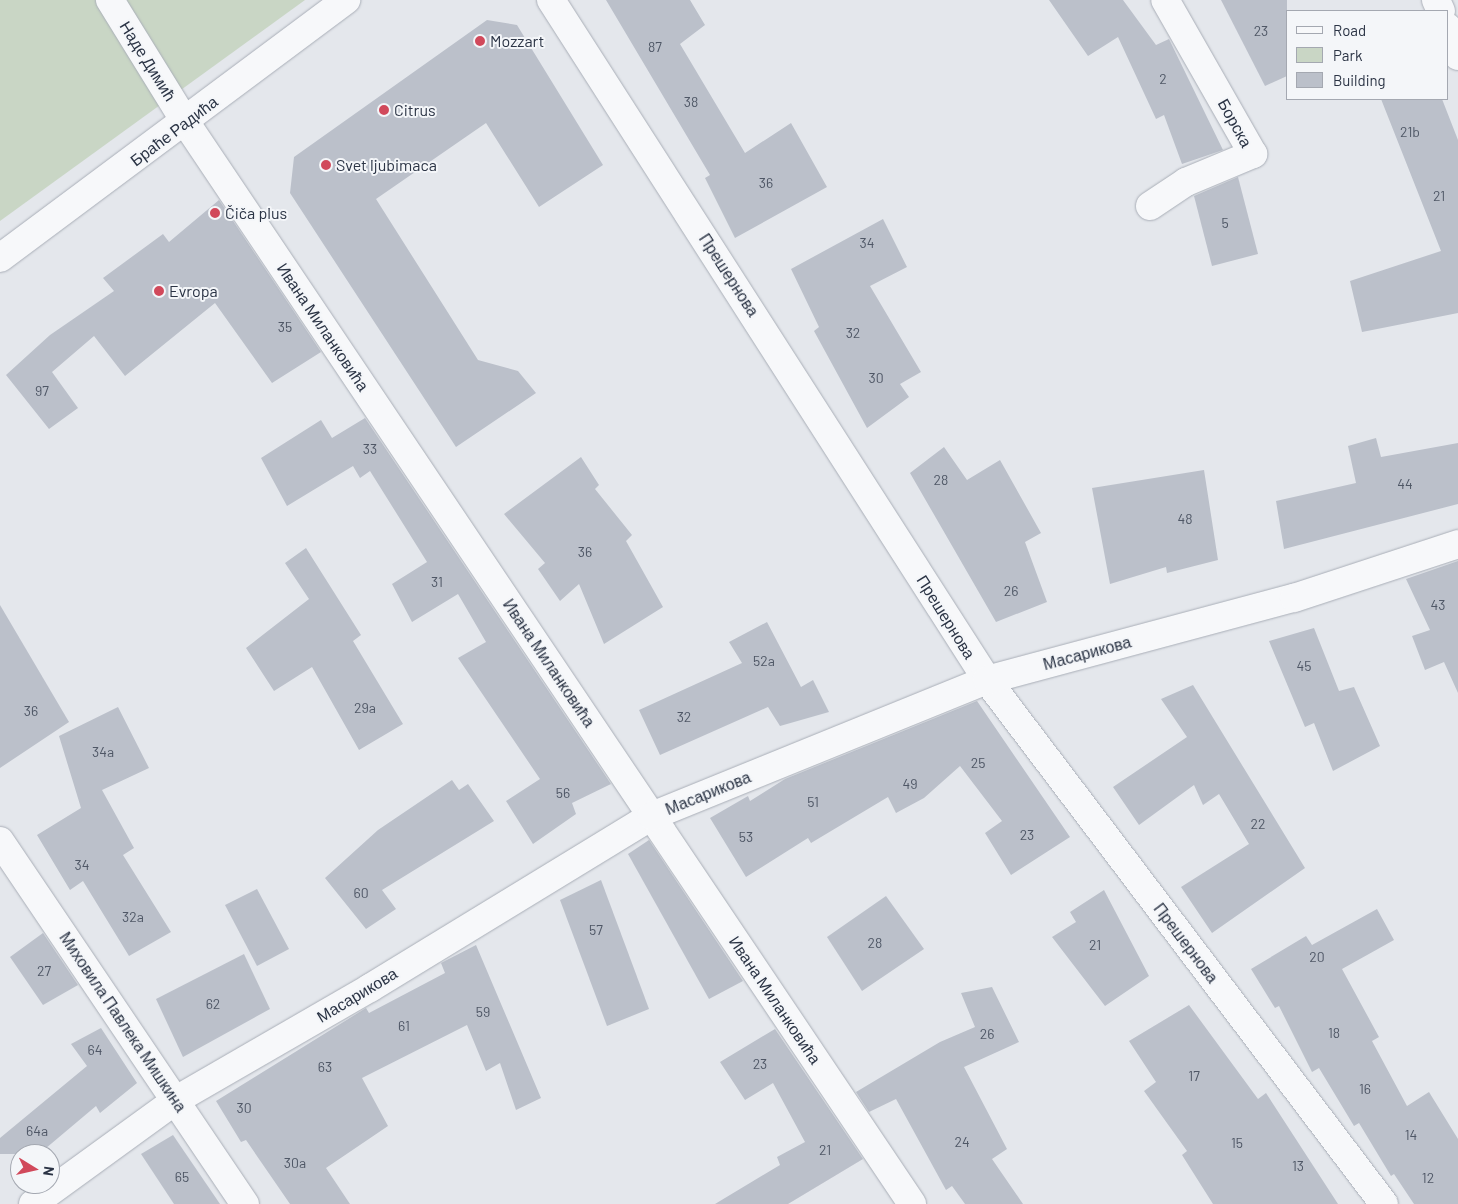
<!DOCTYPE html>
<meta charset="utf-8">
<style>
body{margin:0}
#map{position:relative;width:1458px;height:1204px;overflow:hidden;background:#e4e7ec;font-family:Barlow,sans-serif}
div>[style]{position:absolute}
.green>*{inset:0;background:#c9d6c5}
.building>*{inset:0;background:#bbc0ca}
.roads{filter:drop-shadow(0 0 1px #a9aeb7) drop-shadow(0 0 1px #a9aeb7)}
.minor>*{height:28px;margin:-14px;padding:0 14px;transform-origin:14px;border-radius:14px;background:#f7f8fa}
.tertiary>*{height:28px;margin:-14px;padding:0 14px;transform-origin:14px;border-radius:14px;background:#f7f8fa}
.dots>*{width:14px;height:14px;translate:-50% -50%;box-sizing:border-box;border:2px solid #f4f6f9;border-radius:50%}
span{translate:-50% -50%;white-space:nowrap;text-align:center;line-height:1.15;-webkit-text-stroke:4px #f4f6f9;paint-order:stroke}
.number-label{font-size:14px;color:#4f5766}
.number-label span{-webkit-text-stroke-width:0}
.poi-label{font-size:16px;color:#2b3445}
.left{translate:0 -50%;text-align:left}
.street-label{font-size:16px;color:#2b3445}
.legend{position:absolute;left:1286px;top:10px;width:162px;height:90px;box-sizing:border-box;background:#f4f6f9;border:1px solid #a4a8b1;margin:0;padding:6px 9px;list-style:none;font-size:15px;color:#2b3445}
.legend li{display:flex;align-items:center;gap:10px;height:25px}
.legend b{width:25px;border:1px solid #a4a8b1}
.north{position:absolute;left:10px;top:1144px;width:50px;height:50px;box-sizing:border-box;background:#f4f6f9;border:1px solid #a4a8b1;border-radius:50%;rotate:99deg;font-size:14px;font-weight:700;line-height:20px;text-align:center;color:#2b3445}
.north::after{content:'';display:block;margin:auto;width:18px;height:22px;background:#d1495b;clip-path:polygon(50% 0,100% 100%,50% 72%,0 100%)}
</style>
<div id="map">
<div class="green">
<div style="clip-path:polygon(0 0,305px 0,0 221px)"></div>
</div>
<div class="building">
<div style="clip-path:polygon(606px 0,690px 0,705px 25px,680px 44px,745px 153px,791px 123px,827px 187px,735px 238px,705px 178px,710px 175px)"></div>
<div style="clip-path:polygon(1049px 0,1123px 0,1156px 45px,1169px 39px,1223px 150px,1182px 164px,1164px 115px,1156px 119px,1118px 37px,1088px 56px)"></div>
<div style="clip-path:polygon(1221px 0,1287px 0,1287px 76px,1265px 86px)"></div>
<div style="clip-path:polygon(487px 20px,517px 25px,603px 165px,539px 207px,486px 123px,376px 199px,478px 360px,518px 371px,536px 393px,456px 447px,290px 193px,294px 157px)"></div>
<div style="clip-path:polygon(1381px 99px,1442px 99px,1458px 140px,1458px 313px,1362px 332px,1350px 281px,1441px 251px)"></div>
<div style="clip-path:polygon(1238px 177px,1258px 254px,1212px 266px,1194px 196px)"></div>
<div style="clip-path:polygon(219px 200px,321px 352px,272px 383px,215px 303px,125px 376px,94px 336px,52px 372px,78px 408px,49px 429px,6px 375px,50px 335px,114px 291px,103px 278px,163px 234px,169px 242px)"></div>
<div style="clip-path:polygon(883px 219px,907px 267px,870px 286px,921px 372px,900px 384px,909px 397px,867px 428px,814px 331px,819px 327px,791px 269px)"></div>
<div style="clip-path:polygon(365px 418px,611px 784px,572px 803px,576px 814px,533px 844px,506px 801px,540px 779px,458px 658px,486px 642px,458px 594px,412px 622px,392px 584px,427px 562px,370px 471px,360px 478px,353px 466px,287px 506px,261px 458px,321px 420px,332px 438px)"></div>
<div style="clip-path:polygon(1376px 438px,1381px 457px,1458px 443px,1458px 504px,1284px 549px,1276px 501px,1356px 483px,1348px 446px)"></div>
<div style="clip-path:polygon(944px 447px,967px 480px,1000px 460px,1041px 533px,1025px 542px,1047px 602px,996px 622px,910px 473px)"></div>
<div style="clip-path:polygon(581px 457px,599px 485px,595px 489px,632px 535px,626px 541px,663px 607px,604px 644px,579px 584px,560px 601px,538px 569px,545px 563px,504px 514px)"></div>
<div style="clip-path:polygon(1204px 470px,1218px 560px,1167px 573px,1166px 567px,1110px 584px,1092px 488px)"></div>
<div style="clip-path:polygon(306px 548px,361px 635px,353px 641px,403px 724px,359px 750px,312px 667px,274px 691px,246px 648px,309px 599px,285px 563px)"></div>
<div style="clip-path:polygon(1458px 561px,1458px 693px,1444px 662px,1425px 670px,1412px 636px,1430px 630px,1406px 579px)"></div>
<div style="clip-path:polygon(0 605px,69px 722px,0 768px)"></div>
<div style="clip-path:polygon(767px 622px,801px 687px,813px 680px,829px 712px,780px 726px,768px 707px,660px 755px,639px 710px,742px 663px,729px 642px)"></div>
<div style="clip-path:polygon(1314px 628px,1339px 691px,1354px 687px,1380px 746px,1333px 771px,1314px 723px,1305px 727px,1269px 641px)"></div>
<div style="clip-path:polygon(1193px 685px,1305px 868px,1212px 933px,1181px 887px,1249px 844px,1219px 794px,1203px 805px,1194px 785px,1139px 825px,1113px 787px,1187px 737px,1161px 699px)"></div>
<div style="clip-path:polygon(977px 701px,1070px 837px,1011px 875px,985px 833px,1002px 821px,960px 766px,924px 798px,896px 813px,888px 797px,811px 843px,808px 838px,746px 877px,710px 818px,748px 796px,750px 801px,785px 779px)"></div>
<div style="clip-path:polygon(118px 707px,149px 768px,102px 790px,134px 848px,123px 855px,171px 932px,129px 956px,83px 881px,70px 890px,37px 835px,81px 808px,59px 736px)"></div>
<div style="clip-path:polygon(452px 780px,459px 790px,468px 784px,494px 821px,382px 890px,396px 909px,366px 929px,325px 878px,378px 830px)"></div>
<div style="clip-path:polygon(649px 840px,743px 981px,709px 999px,628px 854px)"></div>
<div style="clip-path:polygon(601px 880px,649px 1009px,607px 1026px,560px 900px)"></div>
<div style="clip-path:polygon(257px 889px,289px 949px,257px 966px,225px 905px)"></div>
<div style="clip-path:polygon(1104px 890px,1149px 976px,1105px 1006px,1052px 937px,1076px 922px,1070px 912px)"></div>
<div style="clip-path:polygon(886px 896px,924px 949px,862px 991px,827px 937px)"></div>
<div style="clip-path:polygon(1377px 909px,1394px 940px,1342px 969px,1379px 1037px,1372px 1041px,1407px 1106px,1429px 1092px,1458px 1139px,1458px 1204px,1414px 1204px,1394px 1174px,1391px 1176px,1359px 1123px,1354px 1126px,1319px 1068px,1312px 1072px,1279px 1006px,1275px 1008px,1251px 969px,1306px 936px,1312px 945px)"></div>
<div style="clip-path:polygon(43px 933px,78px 985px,43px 1005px,10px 957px)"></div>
<div style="clip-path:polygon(476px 945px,541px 1098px,516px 1110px,500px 1063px,486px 1071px,467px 1025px,362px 1078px,388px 1126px,326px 1168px,350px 1204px,290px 1204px,246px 1140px,241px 1142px,216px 1101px,366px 1008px,369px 1013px,445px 973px,441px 963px)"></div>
<div style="clip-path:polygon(244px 954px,270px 1009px,183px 1057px,156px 999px)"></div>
<div style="clip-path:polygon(992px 987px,1019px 1042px,964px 1067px,1007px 1149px,992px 1159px,1023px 1204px,965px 1204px,952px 1186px,946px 1190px,896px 1099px,869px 1112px,856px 1092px,940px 1042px,975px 1027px,961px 993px)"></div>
<div style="clip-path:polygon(1189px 1005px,1258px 1099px,1266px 1093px,1338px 1204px,1213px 1204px,1182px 1155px,1187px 1151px,1144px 1091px,1156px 1082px,1129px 1041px)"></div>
<div style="clip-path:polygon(101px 1028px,137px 1083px,100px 1113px,96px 1106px,39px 1154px,0 1154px,0 1138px,87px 1066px,71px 1044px)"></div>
<div style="clip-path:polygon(775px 1029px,863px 1159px,788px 1204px,715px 1204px,780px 1165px,777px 1157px,805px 1142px,773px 1083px,745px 1100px,720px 1062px)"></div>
<div style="clip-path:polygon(173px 1135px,220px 1204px,174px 1204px,141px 1154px)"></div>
</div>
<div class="roads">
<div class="minor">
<div style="left:551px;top:0;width:808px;rotate:57.33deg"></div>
<div style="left:987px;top:680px;width:657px;rotate:52.85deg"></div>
<div style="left:1436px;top:0;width:12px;rotate:66deg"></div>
<div style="left:1447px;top:27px;width:31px;rotate:69deg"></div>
<div style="left:186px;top:123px;width:1302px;rotate:56.11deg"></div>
<div style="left:1150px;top:206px;width:43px;rotate:-33.7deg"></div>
<div style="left:1186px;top:182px;width:73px;rotate:-22.7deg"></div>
<div style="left:1253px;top:154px;width:177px;rotate:-119.7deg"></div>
<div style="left:0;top:841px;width:438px;rotate:56deg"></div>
<div style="left:33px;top:1204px;width:177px;rotate:-36deg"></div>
<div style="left:176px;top:1100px;width:224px;rotate:-30deg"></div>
<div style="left:370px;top:988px;width:330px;rotate:-31.4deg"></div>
<div style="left:652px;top:816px;width:362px;rotate:-22.1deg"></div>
<div style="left:987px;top:680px;width:318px;rotate:-15deg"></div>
<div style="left:1294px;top:598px;width:173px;rotate:-18.2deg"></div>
</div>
<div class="tertiary">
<div style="left:110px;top:0;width:145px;rotate:58.3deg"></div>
<div style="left:0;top:258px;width:432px;rotate:-36.7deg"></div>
</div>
</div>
<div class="dots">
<div style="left:480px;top:41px;background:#d1495b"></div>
<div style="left:384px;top:110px;background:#d1495b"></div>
<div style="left:326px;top:165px;background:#d1495b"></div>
<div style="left:215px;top:213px;background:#d1495b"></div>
<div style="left:159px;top:291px;background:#d1495b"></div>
</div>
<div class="number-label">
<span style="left:1261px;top:31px">23</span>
<span style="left:655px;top:47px">87</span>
<span style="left:1163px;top:79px">2</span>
<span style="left:691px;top:102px">38</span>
<span style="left:1410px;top:132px">21b</span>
<span style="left:766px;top:183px">36</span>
<span style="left:1439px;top:196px">21</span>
<span style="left:1225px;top:223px">5</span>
<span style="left:867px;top:243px">34</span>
<span style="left:285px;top:327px">35</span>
<span style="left:853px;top:333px">32</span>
<span style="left:876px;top:378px">30</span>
<span style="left:42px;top:391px">97</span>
<span style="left:370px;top:449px">33</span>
<span style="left:941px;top:480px">28</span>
<span style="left:1405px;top:484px">44</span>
<span style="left:1185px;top:519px">48</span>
<span style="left:585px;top:552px">36</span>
<span style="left:437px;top:582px">31</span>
<span style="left:1011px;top:591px">26</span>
<span style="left:1438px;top:605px">43</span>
<span style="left:764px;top:661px">52a</span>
<span style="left:1304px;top:666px">45</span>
<span style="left:365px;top:708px">29a</span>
<span style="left:31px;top:711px">36</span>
<span style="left:684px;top:717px">32</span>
<span style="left:103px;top:752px">34a</span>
<span style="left:978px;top:763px">25</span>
<span style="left:910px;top:784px">49</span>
<span style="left:563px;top:793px">56</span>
<span style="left:813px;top:802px">51</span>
<span style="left:1258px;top:824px">22</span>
<span style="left:1027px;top:835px">23</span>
<span style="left:746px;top:837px">53</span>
<span style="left:82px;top:865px">34</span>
<span style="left:361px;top:893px">60</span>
<span style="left:133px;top:917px">32a</span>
<span style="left:596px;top:930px">57</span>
<span style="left:875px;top:943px">28</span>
<span style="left:1095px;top:945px">21</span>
<span style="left:1317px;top:957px">20</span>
<span style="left:44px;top:971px">27</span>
<span style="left:213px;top:1004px">62</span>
<span style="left:483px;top:1012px">59</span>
<span style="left:404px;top:1026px">61</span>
<span style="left:1334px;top:1033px">18</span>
<span style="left:987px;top:1034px">26</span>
<span style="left:95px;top:1050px">64</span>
<span style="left:760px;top:1064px">23</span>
<span style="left:325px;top:1067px">63</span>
<span style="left:1194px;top:1076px">17</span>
<span style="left:1365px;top:1089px">16</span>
<span style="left:244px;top:1108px">30</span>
<span style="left:37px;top:1131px">64a</span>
<span style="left:1411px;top:1135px">14</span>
<span style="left:962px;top:1142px">24</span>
<span style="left:1237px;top:1143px">15</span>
<span style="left:825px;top:1150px">21</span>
<span style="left:295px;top:1163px">30a</span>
<span style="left:1298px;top:1166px">13</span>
<span style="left:182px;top:1177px">65</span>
<span style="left:1428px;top:1178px">12</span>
</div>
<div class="poi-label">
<span class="left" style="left:490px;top:41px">Mozzart</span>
<span class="left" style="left:394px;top:110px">Citrus</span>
<span class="left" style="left:336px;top:165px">Svet ljubimaca</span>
<span class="left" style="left:225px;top:213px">Čiča plus</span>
<span class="left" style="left:169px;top:291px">Evropa</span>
</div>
<div class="street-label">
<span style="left:148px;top:61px;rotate:58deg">Наде Димић</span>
<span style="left:1235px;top:123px;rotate:61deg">Борска</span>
<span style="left:174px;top:131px;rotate:-37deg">Браће Радића</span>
<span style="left:729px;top:275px;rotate:57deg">Прешернова</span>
<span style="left:323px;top:327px;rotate:56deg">Ивана Миланковића</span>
<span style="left:946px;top:617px;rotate:58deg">Прешернова</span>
<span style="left:1087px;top:653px;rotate:-15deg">Масарикова</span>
<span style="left:549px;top:663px;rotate:56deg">Ивана Миланковића</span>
<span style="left:708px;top:793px;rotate:-22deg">Масарикова</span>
<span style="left:1186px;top:943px;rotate:53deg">Прешернова</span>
<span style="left:357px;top:995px;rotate:-31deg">Масарикова</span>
<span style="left:775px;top:1000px;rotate:56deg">Ивана Миланковића</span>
<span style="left:123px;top:1022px;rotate:56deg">Миховила Павлека Мишкина</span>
</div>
<ul class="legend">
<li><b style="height:6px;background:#f7f8fa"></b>Road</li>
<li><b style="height:14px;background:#c9d6c5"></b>Park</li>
<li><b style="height:14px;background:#bbc0ca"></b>Building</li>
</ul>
<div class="north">N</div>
</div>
